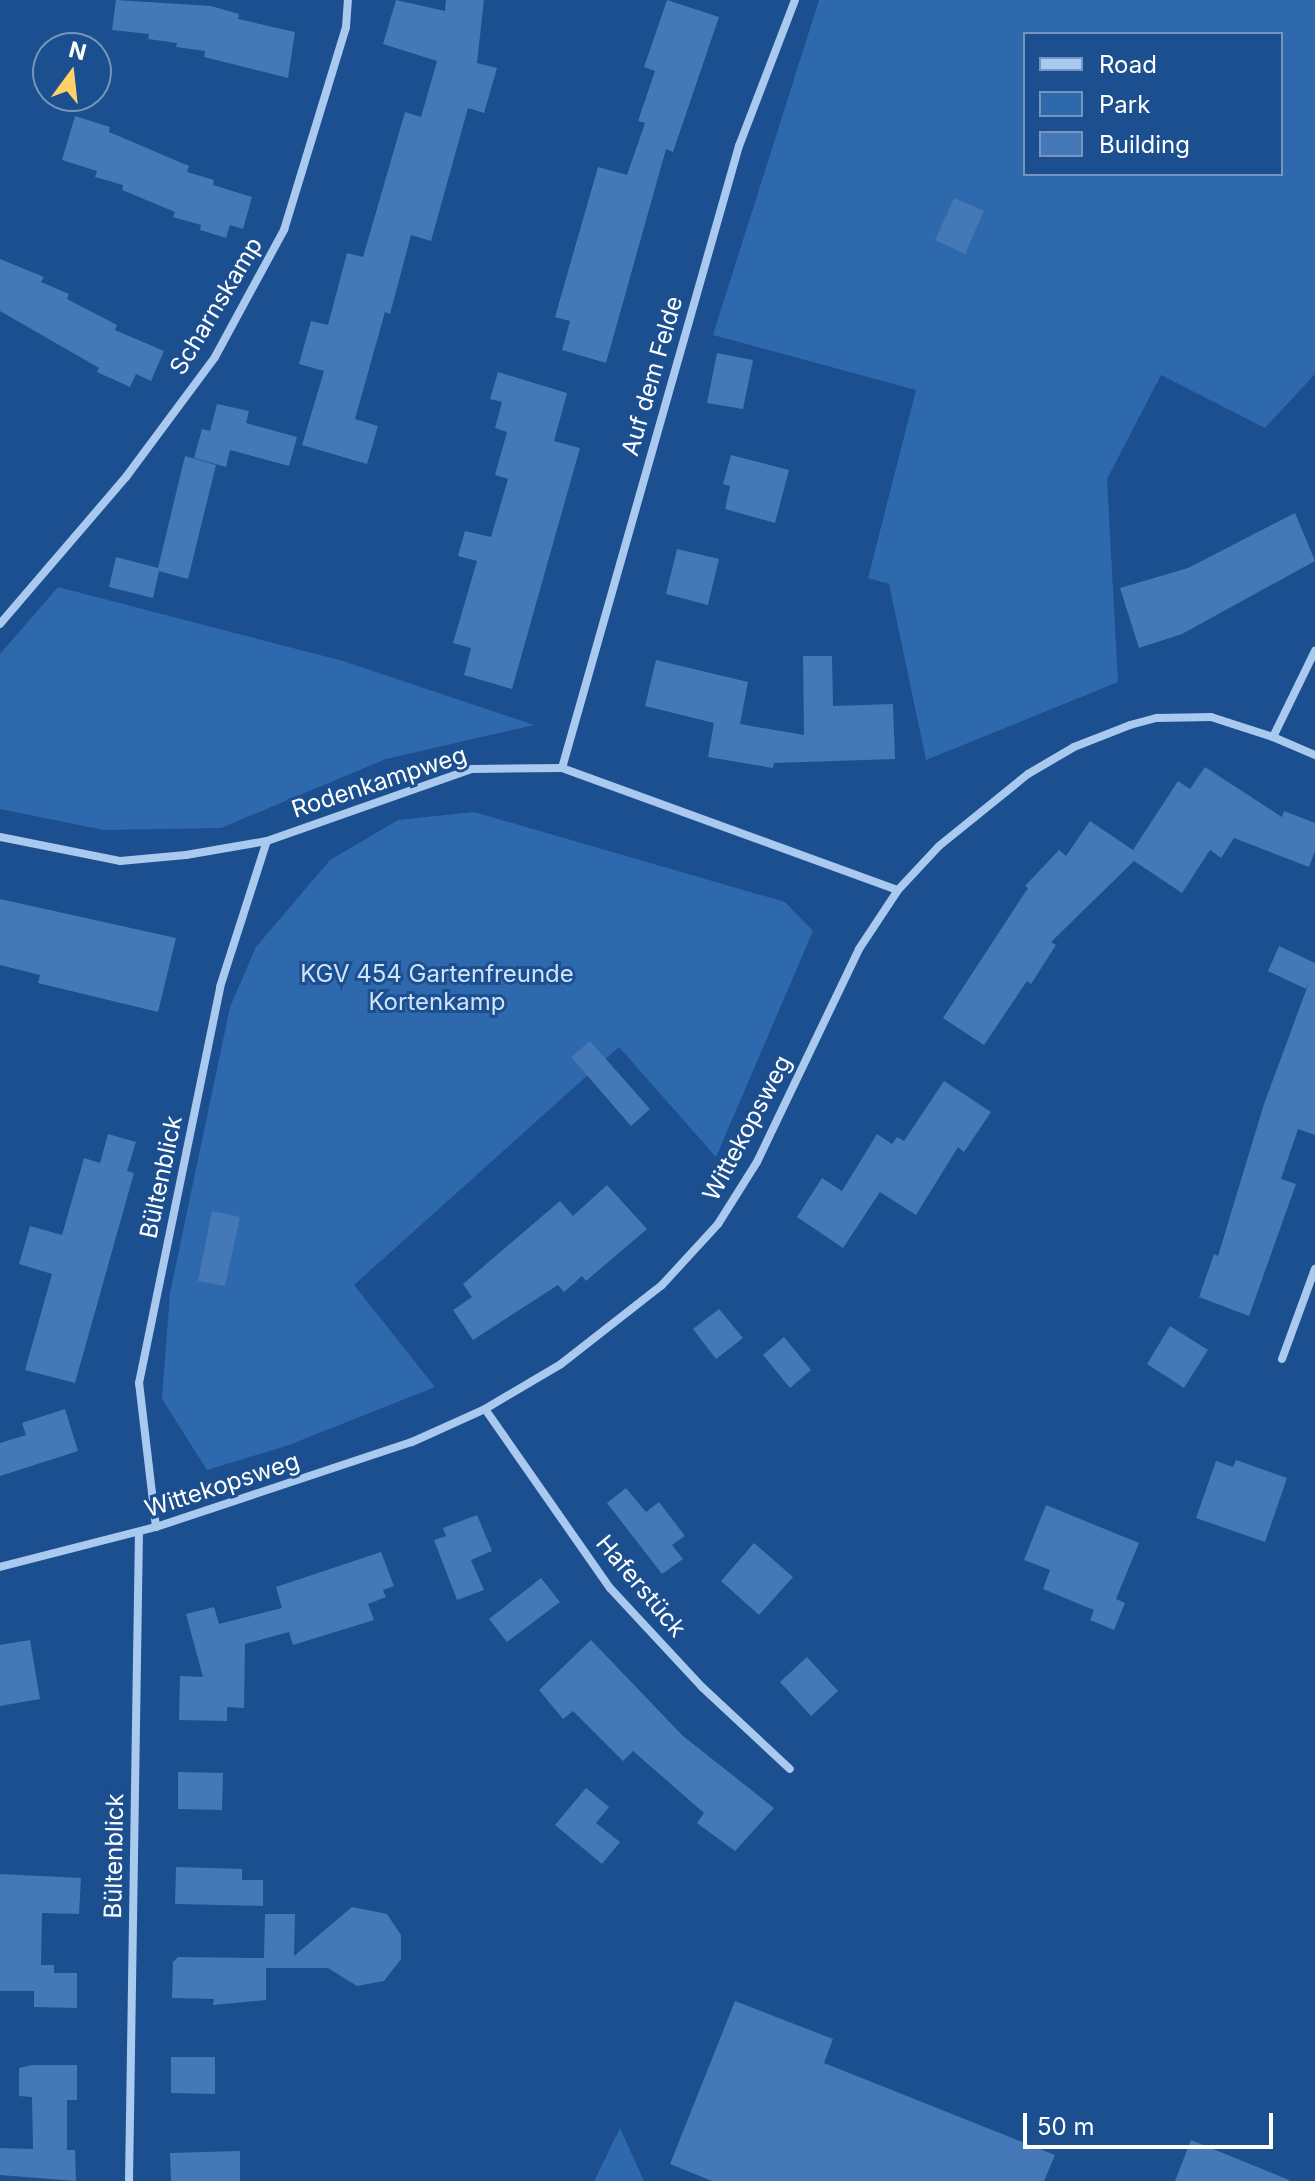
<!DOCTYPE html>
<meta charset="utf-8">
<style>
body{margin:0}
#map{position:relative;width:1315px;height:2181px;overflow:hidden;background:#1b4f8f;font-family:Inter,sans-serif}
div>[style]{position:absolute}
.green>*{inset:0;background:#2e69ad}
.building>*{inset:0;background:#4478b7}
.street>*{height:8px;margin:-4px;padding:0 4px;transform-origin:4px;border-radius:4px;background:#a9c9ee}
span{translate:-50% -50%;white-space:nowrap;text-align:center;line-height:1.15;-webkit-text-stroke:6px #1b4f8f;paint-order:stroke}
.street-label{font-size:24px;color:#fff}
.park-label{font-size:24px;color:#cfe3fa}
.legend{position:absolute;left:1023px;top:32px;width:260px;height:144px;box-sizing:border-box;background:#1b4f8f;border:2px solid #7695bc;margin:0;padding:10px 14px;list-style:none;font-size:24px;color:#fff}
.legend li{display:flex;align-items:center;gap:16px;height:40px}
.legend b{width:40px;border:2px solid #7695bc}
.north{position:absolute;left:32px;top:32px;width:80px;height:80px;box-sizing:border-box;background:#1b4f8f;border:2px solid #7695bc;border-radius:50%;rotate:15deg;font-size:22px;font-weight:700;line-height:32px;text-align:center;color:#fff}
.north::after{content:'';display:block;margin:auto;width:28px;height:36px;background:#ffd166;clip-path:polygon(50% 0,100% 100%,50% 72%,0 100%)}
.scale{position:absolute;left:1023px;top:2113px;width:250px;height:36px;box-sizing:border-box;border:4px solid #fff;border-top:0;padding-left:10px;font-size:24px;line-height:28px;white-space:nowrap;color:#fff;-webkit-text-stroke:6px #1b4f8f;paint-order:stroke}
</style>
<div id="map">
<div class="green">
<div style="clip-path:polygon(evenodd,819px 0,1315px 0,1315px 374px,1265px 428px,1161px 375px,1107px 479px,1118px 682px,926px 760px,889px 584px,868px 578px,916px 390px,713px 335px,819px 0,1025px 34px,1281px 34px,1281px 174px,1025px 174px,1025px 34px)"></div>
<div style="clip-path:polygon(58px 587px,343px 661px,534px 725px,386px 759px,221px 828px,104px 830px,0 809px,0 654px)"></div>
<div style="clip-path:polygon(474px 812px,785px 902px,813px 931px,716px 1157px,619px 1047px,354px 1285px,435px 1387px,289px 1445px,207px 1470px,162px 1399px,170px 1293px,230px 1007px,256px 947px,330px 860px,398px 820px)"></div>
<div style="clip-path:polygon(620px 2128px,644px 2181px,594px 2181px)"></div>
</div>
<div class="building">
<div style="clip-path:polygon(116px 0,211px 6px,239px 14px,238px 19px,295px 32px,288px 78px,204px 57px,205px 51px,176px 47px,177px 43px,148px 39px,149px 34px,112px 30px)"></div>
<div style="clip-path:polygon(396px 0,445px 11px,446px 0,484px 0,477px 63px,497px 68px,484px 113px,468px 108px,431px 241px,411px 235px,390px 314px,385px 312px,355px 419px,378px 426px,367px 464px,302px 445px,324px 371px,299px 364px,311px 321px,328px 325px,347px 253px,363px 257px,405px 112px,421px 117px,437px 61px,383px 44px)"></div>
<div style="clip-path:polygon(667px 0,719px 17px,673px 152px,666px 149px,606px 363px,562px 350px,570px 321px,555px 317px,598px 167px,627px 175px,645px 123px,638px 121px,655px 71px,644px 67px)"></div>
<div style="clip-path:polygon(75px 116px,110px 127px,109px 132px,189px 166px,187px 172px,214px 180px,213px 185px,252px 197px,243px 229px,230px 225px,226px 238px,200px 230px,201px 225px,173px 217px,175px 212px,122px 190px,123px 185px,95px 177px,97px 171px,62px 160px)"></div>
<div style="clip-path:polygon(954px 198px,984px 211px,965px 254px,935px 240px)"></div>
<div style="clip-path:polygon(0 259px,44px 277px,41px 282px,69px 294px,67px 299px,117px 325px,115px 330px,164px 351px,151px 381px,136px 374px,130px 387px,97px 372px,99px 368px,0 311px)"></div>
<div style="clip-path:polygon(717px 353px,753px 360px,743px 409px,707px 403px)"></div>
<div style="clip-path:polygon(498px 372px,567px 393px,554px 441px,580px 448px,512px 689px,464px 675px,471px 648px,453px 643px,477px 561px,458px 556px,465px 531px,491px 537px,508px 479px,495px 475px,507px 432px,495px 428px,502px 402px,490px 399px)"></div>
<div style="clip-path:polygon(217px 404px,249px 411px,246px 423px,297px 437px,289px 466px,230px 450px,226px 467px,194px 458px,202px 429px,210px 431px)"></div>
<div style="clip-path:polygon(731px 455px,789px 470px,775px 523px,725px 509px,730px 486px,723px 484px)"></div>
<div style="clip-path:polygon(185px 456px,216px 465px,188px 579px,159px 571px,153px 598px,109px 587px,116px 557px,158px 568px)"></div>
<div style="clip-path:polygon(1295px 513px,1315px 561px,1182px 634px,1139px 648px,1120px 588px,1188px 568px)"></div>
<div style="clip-path:polygon(677px 549px,719px 559px,708px 605px,666px 594px)"></div>
<div style="clip-path:polygon(803px 656px,832px 656px,833px 706px,893px 704px,895px 759px,774px 763px,773px 768px,708px 757px,714px 723px,645px 706px,656px 660px,748px 682px,740px 724px,804px 735px)"></div>
<div style="clip-path:polygon(1205px 767px,1282px 817px,1284px 811px,1315px 823px,1315px 851px,1309px 867px,1234px 838px,1221px 858px,1210px 850px,1182px 893px,1134px 861px,1051px 942px,1056px 945px,1031px 984px,1027px 981px,984px 1045px,943px 1018px,1028px 888px,1025px 886px,1059px 850px,1066px 856px,1090px 821px,1133px 850px,1178px 781px,1190px 789px)"></div>
<div style="clip-path:polygon(0 899px,176px 938px,158px 1012px,38px 983px,40px 975px,0 965px)"></div>
<div style="clip-path:polygon(1279px 946px,1315px 963px,1315px 1135px,1298px 1129px,1281px 1179px,1296px 1184px,1249px 1316px,1199px 1297px,1214px 1254px,1218px 1256px,1264px 1104px,1311px 977px,1306px 989px,1268px 971px)"></div>
<div style="clip-path:polygon(590px 1041px,650px 1109px,631px 1126px,571px 1057px)"></div>
<div style="clip-path:polygon(944px 1081px,991px 1112px,964px 1152px,958px 1147px,916px 1215px,880px 1192px,843px 1248px,797px 1217px,822px 1178px,842px 1191px,877px 1134px,892px 1144px,897px 1137px,904px 1141px)"></div>
<div style="clip-path:polygon(108px 1134px,136px 1142px,127px 1171px,134px 1173px,75px 1383px,25px 1370px,52px 1274px,19px 1264px,30px 1226px,62px 1235px,84px 1158px,100px 1163px)"></div>
<div style="clip-path:polygon(607px 1185px,647px 1229px,586px 1281px,582px 1276px,564px 1292px,558px 1285px,473px 1340px,453px 1310px,472px 1297px,463px 1284px,560px 1201px,573px 1216px)"></div>
<div style="clip-path:polygon(212px 1211px,240px 1217px,225px 1286px,198px 1281px)"></div>
<div style="clip-path:polygon(719px 1309px,743px 1338px,716px 1359px,693px 1329px)"></div>
<div style="clip-path:polygon(1170px 1326px,1208px 1350px,1184px 1388px,1147px 1364px)"></div>
<div style="clip-path:polygon(784px 1337px,811px 1370px,790px 1388px,763px 1355px)"></div>
<div style="clip-path:polygon(65px 1409px,78px 1451px,0 1476px,0 1443px,26px 1435px,22px 1423px)"></div>
<div style="clip-path:polygon(1236px 1460px,1287px 1478px,1265px 1542px,1196px 1518px,1216px 1461px,1233px 1467px)"></div>
<div style="clip-path:polygon(626px 1488px,646px 1512px,659px 1502px,685px 1536px,672px 1545px,683px 1559px,662px 1574px,607px 1503px)"></div>
<div style="clip-path:polygon(1046px 1505px,1139px 1543px,1116px 1599px,1125px 1603px,1114px 1630px,1090px 1620px,1094px 1610px,1043px 1589px,1050px 1570px,1024px 1560px)"></div>
<div style="clip-path:polygon(477px 1515px,492px 1551px,471px 1560px,484px 1590px,457px 1600px,434px 1540px,446px 1536px,443px 1528px)"></div>
<div style="clip-path:polygon(754px 1543px,793px 1577px,759px 1615px,721px 1581px)"></div>
<div style="clip-path:polygon(381px 1552px,394px 1586px,383px 1590px,386px 1597px,368px 1604px,374px 1620px,293px 1645px,289px 1632px,245px 1644px,244px 1708px,227px 1707px,227px 1721px,179px 1720px,180px 1676px,203px 1677px,186px 1614px,214px 1607px,219px 1624px,282px 1608px,276px 1587px)"></div>
<div style="clip-path:polygon(541px 1578px,560px 1602px,507px 1642px,489px 1619px)"></div>
<div style="clip-path:polygon(30px 1640px,40px 1699px,0 1706px,0 1645px)"></div>
<div style="clip-path:polygon(591px 1640px,683px 1736px,774px 1808px,735px 1851px,697px 1823px,704px 1813px,633px 1751px,623px 1761px,573px 1711px,563px 1719px,539px 1690px)"></div>
<div style="clip-path:polygon(807px 1657px,838px 1691px,811px 1716px,780px 1682px)"></div>
<div style="clip-path:polygon(178px 1772px,223px 1773px,222px 1810px,178px 1809px)"></div>
<div style="clip-path:polygon(586px 1788px,609px 1807px,596px 1823px,620px 1842px,602px 1864px,555px 1825px)"></div>
<div style="clip-path:polygon(176px 1867px,242px 1869px,242px 1880px,263px 1880px,263px 1906px,175px 1904px)"></div>
<div style="clip-path:polygon(0 1874px,81px 1878px,79px 1914px,42px 1913px,41px 1965px,54px 1965px,54px 1973px,77px 1973px,77px 2008px,34px 2007px,34px 1991px,0 1991px)"></div>
<div style="clip-path:polygon(352px 1907px,387px 1914px,401px 1935px,401px 1959px,384px 1981px,357px 1986px,328px 1968px,266px 1968px,266px 2000px,213px 2005px,214px 1999px,172px 1998px,173px 1962px,178px 1957px,264px 1958px,265px 1914px,295px 1914px,294px 1956px)"></div>
<div style="clip-path:polygon(735px 2001px,833px 2039px,824px 2063px,1055px 2155px,1044px 2181px,712px 2181px,670px 2164px)"></div>
<div style="clip-path:polygon(171px 2057px,215px 2057px,215px 2094px,171px 2093px)"></div>
<div style="clip-path:polygon(32px 2065px,77px 2065px,77px 2100px,67px 2100px,67px 2150px,75px 2150px,76px 2181px,0 2175px,0 2148px,33px 2149px,32px 2097px,19px 2096px,19px 2068px)"></div>
<div style="clip-path:polygon(1191px 2140px,1289px 2180px,1289px 2181px,1175px 2181px)"></div>
<div style="clip-path:polygon(240px 2151px,240px 2181px,171px 2181px,170px 2153px)"></div>
</div>
<div class="street">
<div style="left:0;top:624px;width:194px;rotate:-49.4deg"></div>
<div style="left:126px;top:477px;width:149px;rotate:-53.4deg"></div>
<div style="left:215px;top:357px;width:145px;rotate:-61.5deg"></div>
<div style="left:284px;top:230px;width:212px;rotate:-73deg"></div>
<div style="left:346px;top:27px;width:27px;rotate:-86deg"></div>
<div style="left:1273px;top:737px;width:46px;rotate:23.2deg"></div>
<div style="left:562px;top:768px;width:647px;rotate:-74.12deg"></div>
<div style="left:739px;top:146px;width:156px;rotate:-69deg"></div>
<div style="left:0;top:837px;width:122px;rotate:11.3deg"></div>
<div style="left:120px;top:861px;width:66px;rotate:-5.2deg"></div>
<div style="left:186px;top:855px;width:82px;rotate:-9.8deg"></div>
<div style="left:267px;top:841px;width:217px;rotate:-19.4deg"></div>
<div style="left:472px;top:769px;width:90px;rotate:-0.6deg"></div>
<div style="left:562px;top:768px;width:357px;rotate:20deg"></div>
<div style="left:1282px;top:1359px;width:96px;rotate:-69.9deg"></div>
<div style="left:485px;top:1409px;width:218px;rotate:55.1deg"></div>
<div style="left:610px;top:1588px;width:135px;rotate:47.1deg"></div>
<div style="left:702px;top:1687px;width:120px;rotate:43deg"></div>
<div style="left:156px;top:1527px;width:145px;rotate:-96.7deg"></div>
<div style="left:139px;top:1383px;width:404px;rotate:-78.4deg"></div>
<div style="left:220px;top:987px;width:153px;rotate:-72.2deg"></div>
<div style="left:0;top:1567px;width:161px;rotate:-14.4deg"></div>
<div style="left:156px;top:1527px;width:270px;rotate:-18.4deg"></div>
<div style="left:412px;top:1442px;width:80px;rotate:-24.3deg"></div>
<div style="left:485px;top:1409px;width:88px;rotate:-30.6deg"></div>
<div style="left:561px;top:1364px;width:128px;rotate:-38deg"></div>
<div style="left:662px;top:1285px;width:83px;rotate:-47.4deg"></div>
<div style="left:718px;top:1224px;width:73px;rotate:-57.8deg"></div>
<div style="left:757px;top:1162px;width:236px;rotate:-64.4deg"></div>
<div style="left:859px;top:949px;width:71px;rotate:-56.5deg"></div>
<div style="left:898px;top:890px;width:60px;rotate:-47deg"></div>
<div style="left:939px;top:846px;width:114px;rotate:-39deg"></div>
<div style="left:1028px;top:774px;width:53px;rotate:-30.4deg"></div>
<div style="left:1074px;top:747px;width:60px;rotate:-21.4deg"></div>
<div style="left:1130px;top:725px;width:28px;rotate:-15deg"></div>
<div style="left:1157px;top:718px;width:54px;rotate:-1.1deg"></div>
<div style="left:1211px;top:717px;width:65px;rotate:17.9deg"></div>
<div style="left:1273px;top:737px;width:96px;rotate:-64deg"></div>
<div style="left:129px;top:2181px;width:649px;rotate:-89.12deg"></div>
</div>
<div class="street-label">
<span style="left:216px;top:306px;rotate:-59deg">Scharnskamp</span>
<span style="left:652px;top:376px;rotate:-74deg">Auf dem Felde</span>
<span style="left:379px;top:782px;rotate:-18deg">Rodenkampweg</span>
<span style="left:747px;top:1128px;rotate:-62deg">Wittekopsweg</span>
<span style="left:161px;top:1177px;rotate:-78deg">Bültenblick</span>
<span style="left:222px;top:1485px;rotate:-18deg">Wittekopsweg</span>
<span style="left:641px;top:1586px;rotate:50deg">Haferstück</span>
<span style="left:114px;top:1856px;rotate:-89deg">Bültenblick</span>
</div>
<div class="park-label">
<span style="left:437px;top:988px">KGV 454 Gartenfreunde<br>Kortenkamp</span>
</div>
<ul class="legend">
<li><b style="height:10px;background:#a9c9ee"></b>Road</li>
<li><b style="height:22px;background:#2e69ad"></b>Park</li>
<li><b style="height:22px;background:#4478b7"></b>Building</li>
</ul>
<div class="north">N</div>
<div class="scale">50 m</div>
</div>
